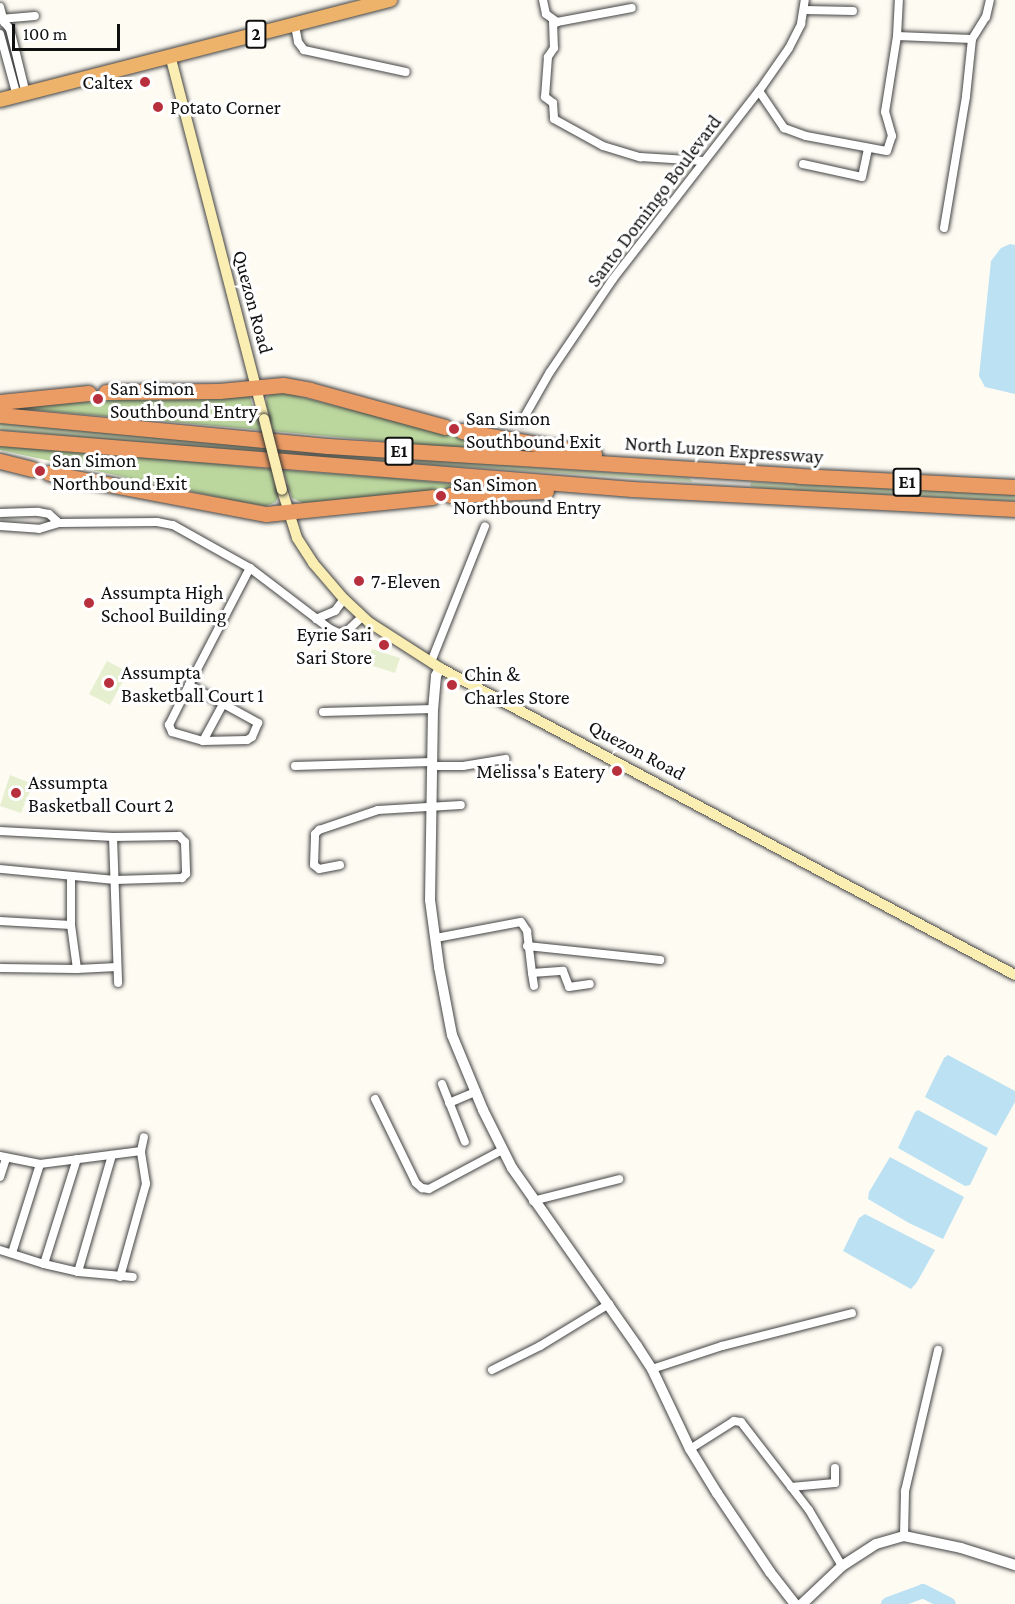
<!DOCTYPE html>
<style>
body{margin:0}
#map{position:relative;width:1015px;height:1604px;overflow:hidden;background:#fefbf3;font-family:"Crimson Pro",serif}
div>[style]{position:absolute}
.green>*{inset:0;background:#d6e7be}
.forest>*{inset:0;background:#bbd79e}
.pitch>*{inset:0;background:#e6efcf}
.water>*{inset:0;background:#bbe1f3}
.river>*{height:14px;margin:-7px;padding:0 7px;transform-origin:7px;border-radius:7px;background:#bbe1f3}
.roads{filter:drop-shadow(0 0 2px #434343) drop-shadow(0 0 2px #434343)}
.minor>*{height:8px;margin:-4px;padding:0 4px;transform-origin:4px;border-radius:4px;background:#fff}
.tertiary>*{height:10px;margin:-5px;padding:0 5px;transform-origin:5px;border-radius:5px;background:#fff}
.secondary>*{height:10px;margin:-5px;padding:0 5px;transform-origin:5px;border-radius:5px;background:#faeeb3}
.trunk>*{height:14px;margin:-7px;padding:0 7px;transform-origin:7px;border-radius:7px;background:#eeb36b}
.motorway>*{height:15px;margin:-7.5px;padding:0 7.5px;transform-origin:7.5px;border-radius:7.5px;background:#eb9b64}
.bridges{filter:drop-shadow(0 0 2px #323232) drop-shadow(0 0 2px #323232)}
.secondary-bridge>*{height:10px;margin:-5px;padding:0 5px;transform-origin:5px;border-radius:5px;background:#faeeb3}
.dots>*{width:16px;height:16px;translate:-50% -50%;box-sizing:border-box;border:3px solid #fff;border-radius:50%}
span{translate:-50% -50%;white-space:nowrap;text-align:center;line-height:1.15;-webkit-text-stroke:6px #fff;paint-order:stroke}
.shield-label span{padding:2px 4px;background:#fff;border:2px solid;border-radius:4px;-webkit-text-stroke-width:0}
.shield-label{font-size:18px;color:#101010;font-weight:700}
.poi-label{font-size:20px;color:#101010}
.right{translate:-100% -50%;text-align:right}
.left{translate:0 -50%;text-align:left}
.street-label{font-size:20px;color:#101010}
.scale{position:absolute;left:12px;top:24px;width:108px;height:27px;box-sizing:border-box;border:3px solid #101010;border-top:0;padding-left:8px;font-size:18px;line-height:21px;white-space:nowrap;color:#101010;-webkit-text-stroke:4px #fff;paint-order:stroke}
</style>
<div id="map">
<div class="green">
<div style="clip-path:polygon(0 422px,415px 459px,689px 478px,693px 482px,294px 456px,0 430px)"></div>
<div style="clip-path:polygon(751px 482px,1015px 494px,1015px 501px,776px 490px,754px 487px,750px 486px)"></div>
</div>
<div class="forest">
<div style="clip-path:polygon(274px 390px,469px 440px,555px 453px,431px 446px,273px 431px,266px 404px,267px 397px)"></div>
<div style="clip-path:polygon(249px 395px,261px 430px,0 407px,119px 400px)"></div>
<div style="clip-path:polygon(0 444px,271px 469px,278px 496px,276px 502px,265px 506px,240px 502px,0 450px)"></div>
<div style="clip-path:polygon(283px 470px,392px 478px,486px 487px,303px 503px,292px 498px)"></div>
</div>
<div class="pitch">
<div style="clip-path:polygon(372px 649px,400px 658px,395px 673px,367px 664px)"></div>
<div style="clip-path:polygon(107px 661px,128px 672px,110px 705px,89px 694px)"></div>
<div style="clip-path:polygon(10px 775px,33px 784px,21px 813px,0 806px)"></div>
</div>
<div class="water">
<div style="clip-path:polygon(1010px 244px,1015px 245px,1015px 394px,985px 387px,979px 376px,991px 261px,1001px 248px)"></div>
<div style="clip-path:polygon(948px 1055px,1015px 1091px,1015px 1102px,996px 1136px,925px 1097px,944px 1058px)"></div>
<div style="clip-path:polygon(918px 1110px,988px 1148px,970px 1185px,965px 1186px,898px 1148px,915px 1112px)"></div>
<div style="clip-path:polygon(890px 1157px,964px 1197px,943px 1239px,909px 1223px,868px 1199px,869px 1192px)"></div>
<div style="clip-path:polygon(865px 1214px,935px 1250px,917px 1282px,911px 1289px,843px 1251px,859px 1218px)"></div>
</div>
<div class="river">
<div style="left:888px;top:1604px;width:37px;rotate:-20deg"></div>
<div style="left:923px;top:1591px;width:29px;rotate:27deg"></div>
</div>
<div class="roads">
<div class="minor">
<div style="left:543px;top:0;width:14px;rotate:78deg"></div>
<div style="left:546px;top:14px;width:14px;rotate:36deg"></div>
<div style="left:557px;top:22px;width:76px;rotate:-10.6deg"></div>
<div style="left:0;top:7px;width:16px;rotate:75deg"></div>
<div style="left:4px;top:22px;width:9px;rotate:49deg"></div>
<div style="left:10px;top:29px;width:67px;rotate:76.2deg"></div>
<div style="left:805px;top:10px;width:48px;rotate:1.2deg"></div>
<div style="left:0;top:19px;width:35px;rotate:-5deg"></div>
<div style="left:553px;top:21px;width:27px;rotate:88deg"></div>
<div style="left:554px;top:48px;width:11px;rotate:124deg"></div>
<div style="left:548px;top:57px;width:40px;rotate:94.3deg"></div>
<div style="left:545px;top:97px;width:10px;rotate:37deg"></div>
<div style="left:553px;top:103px;width:16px;rotate:86deg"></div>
<div style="left:554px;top:119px;width:56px;rotate:28.9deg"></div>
<div style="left:603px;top:146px;width:39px;rotate:17deg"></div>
<div style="left:640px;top:157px;width:64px;rotate:3.6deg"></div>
<div style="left:295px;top:26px;width:16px;rotate:79deg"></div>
<div style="left:298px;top:42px;width:10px;rotate:53deg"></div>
<div style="left:304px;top:50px;width:104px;rotate:12.2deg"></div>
<div style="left:0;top:34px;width:64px;rotate:74.7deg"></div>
<div style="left:897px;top:36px;width:75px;rotate:2.3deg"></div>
<div style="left:972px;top:39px;width:26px;rotate:-58deg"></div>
<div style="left:986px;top:17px;width:17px;rotate:-77deg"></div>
<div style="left:759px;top:91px;width:45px;rotate:56deg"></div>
<div style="left:784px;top:128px;width:23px;rotate:20deg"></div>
<div style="left:806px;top:136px;width:82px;rotate:10.5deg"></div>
<div style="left:887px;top:151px;width:16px;rotate:-72deg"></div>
<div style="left:892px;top:136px;width:25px;rotate:-106deg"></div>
<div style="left:885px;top:112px;width:77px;rotate:-81deg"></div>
<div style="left:897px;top:36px;width:36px;rotate:-87deg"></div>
<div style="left:803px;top:164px;width:60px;rotate:12.4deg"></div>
<div style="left:862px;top:177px;width:29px;rotate:-78deg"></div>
<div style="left:944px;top:228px;width:134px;rotate:-80.5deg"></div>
<div style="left:966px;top:96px;width:57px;rotate:-84deg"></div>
<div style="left:522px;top:421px;width:56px;rotate:-60.3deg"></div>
<div style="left:550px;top:372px;width:112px;rotate:-55.9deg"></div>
<div style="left:613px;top:279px;width:238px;rotate:-52.2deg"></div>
<div style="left:759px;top:91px;width:52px;rotate:-55.1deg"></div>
<div style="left:789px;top:48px;width:27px;rotate:-63deg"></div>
<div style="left:801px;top:24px;width:24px;rotate:-81deg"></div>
<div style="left:0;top:513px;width:38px;rotate:-2deg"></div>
<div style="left:38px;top:512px;width:11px;rotate:10deg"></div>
<div style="left:49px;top:514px;width:13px;rotate:42deg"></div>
<div style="left:0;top:526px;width:39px;rotate:4deg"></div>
<div style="left:39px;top:529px;width:21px;rotate:-17deg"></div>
<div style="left:59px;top:523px;width:98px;rotate:-0.6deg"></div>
<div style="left:157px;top:522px;width:16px;rotate:11deg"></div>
<div style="left:173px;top:525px;width:88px;rotate:29.2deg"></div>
<div style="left:250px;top:568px;width:101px;rotate:37.3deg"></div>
<div style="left:330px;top:629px;width:10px;rotate:24deg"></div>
<div style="left:339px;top:633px;width:8px;rotate:-14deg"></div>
<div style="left:347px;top:631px;width:21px;rotate:-43deg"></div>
<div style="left:316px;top:619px;width:21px;rotate:-23deg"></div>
<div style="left:335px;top:611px;width:15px;rotate:-53deg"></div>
<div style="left:431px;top:662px;width:146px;rotate:-68.3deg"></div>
<div style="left:189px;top:685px;width:79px;rotate:28.8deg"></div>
<div style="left:258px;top:723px;width:15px;rotate:113deg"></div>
<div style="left:252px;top:737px;width:6px;rotate:149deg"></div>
<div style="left:247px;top:740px;width:44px;rotate:178.7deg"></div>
<div style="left:203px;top:741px;width:32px;rotate:-164deg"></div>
<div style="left:172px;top:732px;width:8px;rotate:-113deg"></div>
<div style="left:169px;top:725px;width:45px;rotate:-63.4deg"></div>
<div style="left:189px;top:685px;width:132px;rotate:-62.5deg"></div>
<div style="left:323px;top:712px;width:110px;rotate:-1.6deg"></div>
<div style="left:203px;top:741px;width:42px;rotate:-61.6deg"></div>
<div style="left:295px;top:766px;width:137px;rotate:-1.7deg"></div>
<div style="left:432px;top:766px;width:31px"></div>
<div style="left:463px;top:766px;width:43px;rotate:-9.5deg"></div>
<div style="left:0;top:831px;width:113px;rotate:3deg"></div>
<div style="left:113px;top:837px;width:66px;rotate:-0.9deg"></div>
<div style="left:179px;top:836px;width:8px;rotate:45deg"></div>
<div style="left:185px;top:842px;width:32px;rotate:88deg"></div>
<div style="left:186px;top:874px;width:6px;rotate:135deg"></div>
<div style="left:182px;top:878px;width:67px;rotate:178.3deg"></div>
<div style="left:115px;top:880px;width:116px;rotate:-174.5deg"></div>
<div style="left:113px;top:837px;width:146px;rotate:88deg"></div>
<div style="left:340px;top:865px;width:21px;rotate:169deg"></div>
<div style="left:319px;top:869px;width:6px;rotate:-141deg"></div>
<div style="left:314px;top:865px;width:31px;rotate:-88deg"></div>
<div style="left:315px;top:834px;width:6px;rotate:-45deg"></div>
<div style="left:319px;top:830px;width:62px;rotate:-18.7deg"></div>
<div style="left:378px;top:810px;width:83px;rotate:-3.4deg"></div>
<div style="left:71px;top:877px;width:48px;rotate:90deg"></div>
<div style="left:71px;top:925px;width:44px;rotate:82.2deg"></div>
<div style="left:0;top:921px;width:71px;rotate:3.2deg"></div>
<div style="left:436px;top:938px;width:86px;rotate:-10.7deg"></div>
<div style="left:521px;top:922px;width:11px;rotate:56deg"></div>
<div style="left:527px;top:931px;width:42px;rotate:83.2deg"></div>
<div style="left:532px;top:973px;width:31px;rotate:-4deg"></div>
<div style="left:563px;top:971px;width:17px;rotate:69deg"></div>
<div style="left:569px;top:987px;width:21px;rotate:-8deg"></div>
<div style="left:527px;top:946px;width:134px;rotate:6deg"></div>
<div style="left:0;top:968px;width:77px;rotate:0.7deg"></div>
<div style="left:77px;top:969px;width:40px;rotate:-2.9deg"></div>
<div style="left:532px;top:973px;width:13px;rotate:81deg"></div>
<div style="left:442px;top:1084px;width:62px;rotate:68.4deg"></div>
<div style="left:375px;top:1099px;width:93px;rotate:64deg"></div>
<div style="left:416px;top:1183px;width:8px;rotate:40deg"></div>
<div style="left:422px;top:1188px;width:7px;rotate:8deg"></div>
<div style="left:429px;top:1189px;width:83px;rotate:-28.1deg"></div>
<div style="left:449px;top:1103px;width:28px;rotate:-23deg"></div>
<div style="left:0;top:1156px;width:41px;rotate:11.3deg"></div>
<div style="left:40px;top:1164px;width:102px;rotate:-7.3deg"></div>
<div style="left:0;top:1177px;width:20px;rotate:-72deg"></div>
<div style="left:533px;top:1201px;width:89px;rotate:-14.3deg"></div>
<div style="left:0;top:1250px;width:46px;rotate:17.7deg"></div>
<div style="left:44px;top:1264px;width:35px;rotate:13deg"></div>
<div style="left:78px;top:1272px;width:55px;rotate:5.2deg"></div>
<div style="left:12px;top:1253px;width:93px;rotate:-72.5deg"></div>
<div style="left:44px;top:1264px;width:110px;rotate:-72.6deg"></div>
<div style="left:78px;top:1272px;width:122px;rotate:-73.8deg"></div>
<div style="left:120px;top:1277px;width:97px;rotate:-74.4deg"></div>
<div style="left:146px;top:1184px;width:33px;rotate:-99deg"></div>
<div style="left:141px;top:1151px;width:14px;rotate:-78deg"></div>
<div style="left:652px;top:1369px;width:74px;rotate:-18.2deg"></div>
<div style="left:722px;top:1346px;width:134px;rotate:-14.2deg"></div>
<div style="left:492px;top:1370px;width:54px;rotate:-26.6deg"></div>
<div style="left:540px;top:1346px;width:81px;rotate:-31.3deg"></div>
<div style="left:690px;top:1449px;width:52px;rotate:-32.5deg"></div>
<div style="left:734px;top:1421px;width:7px;rotate:8deg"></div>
<div style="left:741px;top:1422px;width:111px;rotate:52.3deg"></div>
<div style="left:809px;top:1510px;width:65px;rotate:59.5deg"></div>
<div style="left:791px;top:1487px;width:44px;rotate:-5.2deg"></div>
<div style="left:835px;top:1483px;width:15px;rotate:-90deg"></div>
<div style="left:904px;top:1536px;width:45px;rotate:-88.7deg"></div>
<div style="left:905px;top:1491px;width:145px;rotate:-76.8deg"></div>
</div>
<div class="tertiary">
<div style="left:440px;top:668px;width:9px;rotate:117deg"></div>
<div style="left:436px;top:676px;width:33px;rotate:95deg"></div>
<div style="left:433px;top:709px;width:191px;rotate:90.9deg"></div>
<div style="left:430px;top:900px;width:68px;rotate:82.3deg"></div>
<div style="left:439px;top:967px;width:69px;rotate:79.2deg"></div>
<div style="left:452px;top:1035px;width:81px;rotate:67.5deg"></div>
<div style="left:483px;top:1110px;width:65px;rotate:63.4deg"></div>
<div style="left:512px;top:1168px;width:218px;rotate:54.9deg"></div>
<div style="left:637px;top:1346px;width:27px;rotate:57deg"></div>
<div style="left:652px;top:1369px;width:89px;rotate:64.6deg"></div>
<div style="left:690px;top:1449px;width:52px;rotate:58.5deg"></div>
<div style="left:717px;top:1493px;width:95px;rotate:56.1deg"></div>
<div style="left:770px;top:1572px;width:41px;rotate:52deg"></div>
<div style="left:802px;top:1604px;width:55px;rotate:-43.5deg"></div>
<div style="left:842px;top:1566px;width:40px;rotate:-32.9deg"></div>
<div style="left:876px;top:1544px;width:29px;rotate:-16deg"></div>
<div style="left:904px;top:1536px;width:58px;rotate:11.9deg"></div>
<div style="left:961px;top:1548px;width:57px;rotate:17.5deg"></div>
</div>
<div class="secondary">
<div style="left:170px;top:55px;width:376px;rotate:75.5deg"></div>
<div style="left:282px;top:490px;width:50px;rotate:72.6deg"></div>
<div style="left:297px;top:538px;width:30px;rotate:57deg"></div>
<div style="left:313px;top:563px;width:48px;rotate:49.3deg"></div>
<div style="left:344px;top:599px;width:35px;rotate:43deg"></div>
<div style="left:370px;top:623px;width:83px;rotate:32.7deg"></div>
<div style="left:440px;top:668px;width:652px;rotate:28.1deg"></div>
</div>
<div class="trunk">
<div style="left:0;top:100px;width:403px;rotate:-14.4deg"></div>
</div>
<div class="motorway">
<div style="left:106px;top:392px;width:113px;rotate:-0.5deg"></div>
<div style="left:219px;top:391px;width:64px;rotate:-5.4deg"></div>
<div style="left:283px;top:385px;width:27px;rotate:10deg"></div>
<div style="left:310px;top:390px;width:140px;rotate:15.3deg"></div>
<div style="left:0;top:402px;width:89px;rotate:-5.8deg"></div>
<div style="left:0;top:415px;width:329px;rotate:5.4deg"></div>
<div style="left:328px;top:446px;width:472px;rotate:3.6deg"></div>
<div style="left:799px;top:476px;width:216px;rotate:2.9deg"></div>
<div style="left:462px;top:431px;width:134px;rotate:9.9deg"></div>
<div style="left:0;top:438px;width:634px;rotate:4.61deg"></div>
<div style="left:632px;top:489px;width:384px;rotate:3deg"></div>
<div style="left:0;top:461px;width:33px;rotate:14deg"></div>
<div style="left:49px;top:473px;width:221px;rotate:10.7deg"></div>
<div style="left:266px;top:514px;width:167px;rotate:-5.8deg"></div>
<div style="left:450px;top:495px;width:96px;rotate:-2.4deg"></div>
</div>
</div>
<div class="bridges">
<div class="secondary-bridge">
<div style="left:264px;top:419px;width:73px;rotate:75.8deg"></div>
</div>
</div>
<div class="dots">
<div style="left:145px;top:82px;background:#b82f3d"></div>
<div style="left:158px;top:107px;background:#b82f3d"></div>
<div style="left:98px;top:399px;background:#b82f3d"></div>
<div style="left:454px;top:429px;background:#b82f3d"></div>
<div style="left:40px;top:471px;background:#b82f3d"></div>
<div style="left:441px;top:496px;background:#b82f3d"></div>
<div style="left:359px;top:581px;background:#b82f3d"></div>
<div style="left:89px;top:603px;background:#b82f3d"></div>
<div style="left:384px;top:645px;background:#b82f3d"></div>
<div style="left:109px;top:683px;background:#b82f3d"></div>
<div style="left:452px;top:685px;background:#b82f3d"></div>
<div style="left:617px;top:771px;background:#b82f3d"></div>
<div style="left:16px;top:793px;background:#b82f3d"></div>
</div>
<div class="shield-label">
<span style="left:256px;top:34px">2</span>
<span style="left:399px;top:451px">E1</span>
<span style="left:907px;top:482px">E1</span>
</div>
<div class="poi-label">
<span class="right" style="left:133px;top:82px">Caltex</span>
<span class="left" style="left:170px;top:107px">Potato Corner</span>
<span class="left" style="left:110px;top:400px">San Simon<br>Southbound Entry</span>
<span class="left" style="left:466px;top:430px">San Simon<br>Southbound Exit</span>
<span class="left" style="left:52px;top:472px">San Simon<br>Northbound Exit</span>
<span class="left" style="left:453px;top:496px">San Simon<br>Northbound Entry</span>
<span class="left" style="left:371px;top:581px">7-Eleven</span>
<span class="left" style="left:101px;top:604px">Assumpta High<br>School Building</span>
<span class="right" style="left:372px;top:646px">Eyrie Sari<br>Sari Store</span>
<span class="left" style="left:121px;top:684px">Assumpta<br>Basketball Court 1</span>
<span class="left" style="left:464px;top:686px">Chin &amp;<br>Charles Store</span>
<span class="right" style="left:605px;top:771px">Melissa's Eatery</span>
<span class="left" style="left:28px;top:794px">Assumpta<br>Basketball Court 2</span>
</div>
<div class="street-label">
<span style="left:654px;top:201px;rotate:-53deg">Santo Domingo Boulevard</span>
<span style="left:253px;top:302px;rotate:75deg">Quezon Road</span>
<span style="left:724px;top:450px;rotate:4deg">North Luzon Expressway</span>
<span style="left:637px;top:750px;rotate:28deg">Quezon Road</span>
</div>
<div class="scale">100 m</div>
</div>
